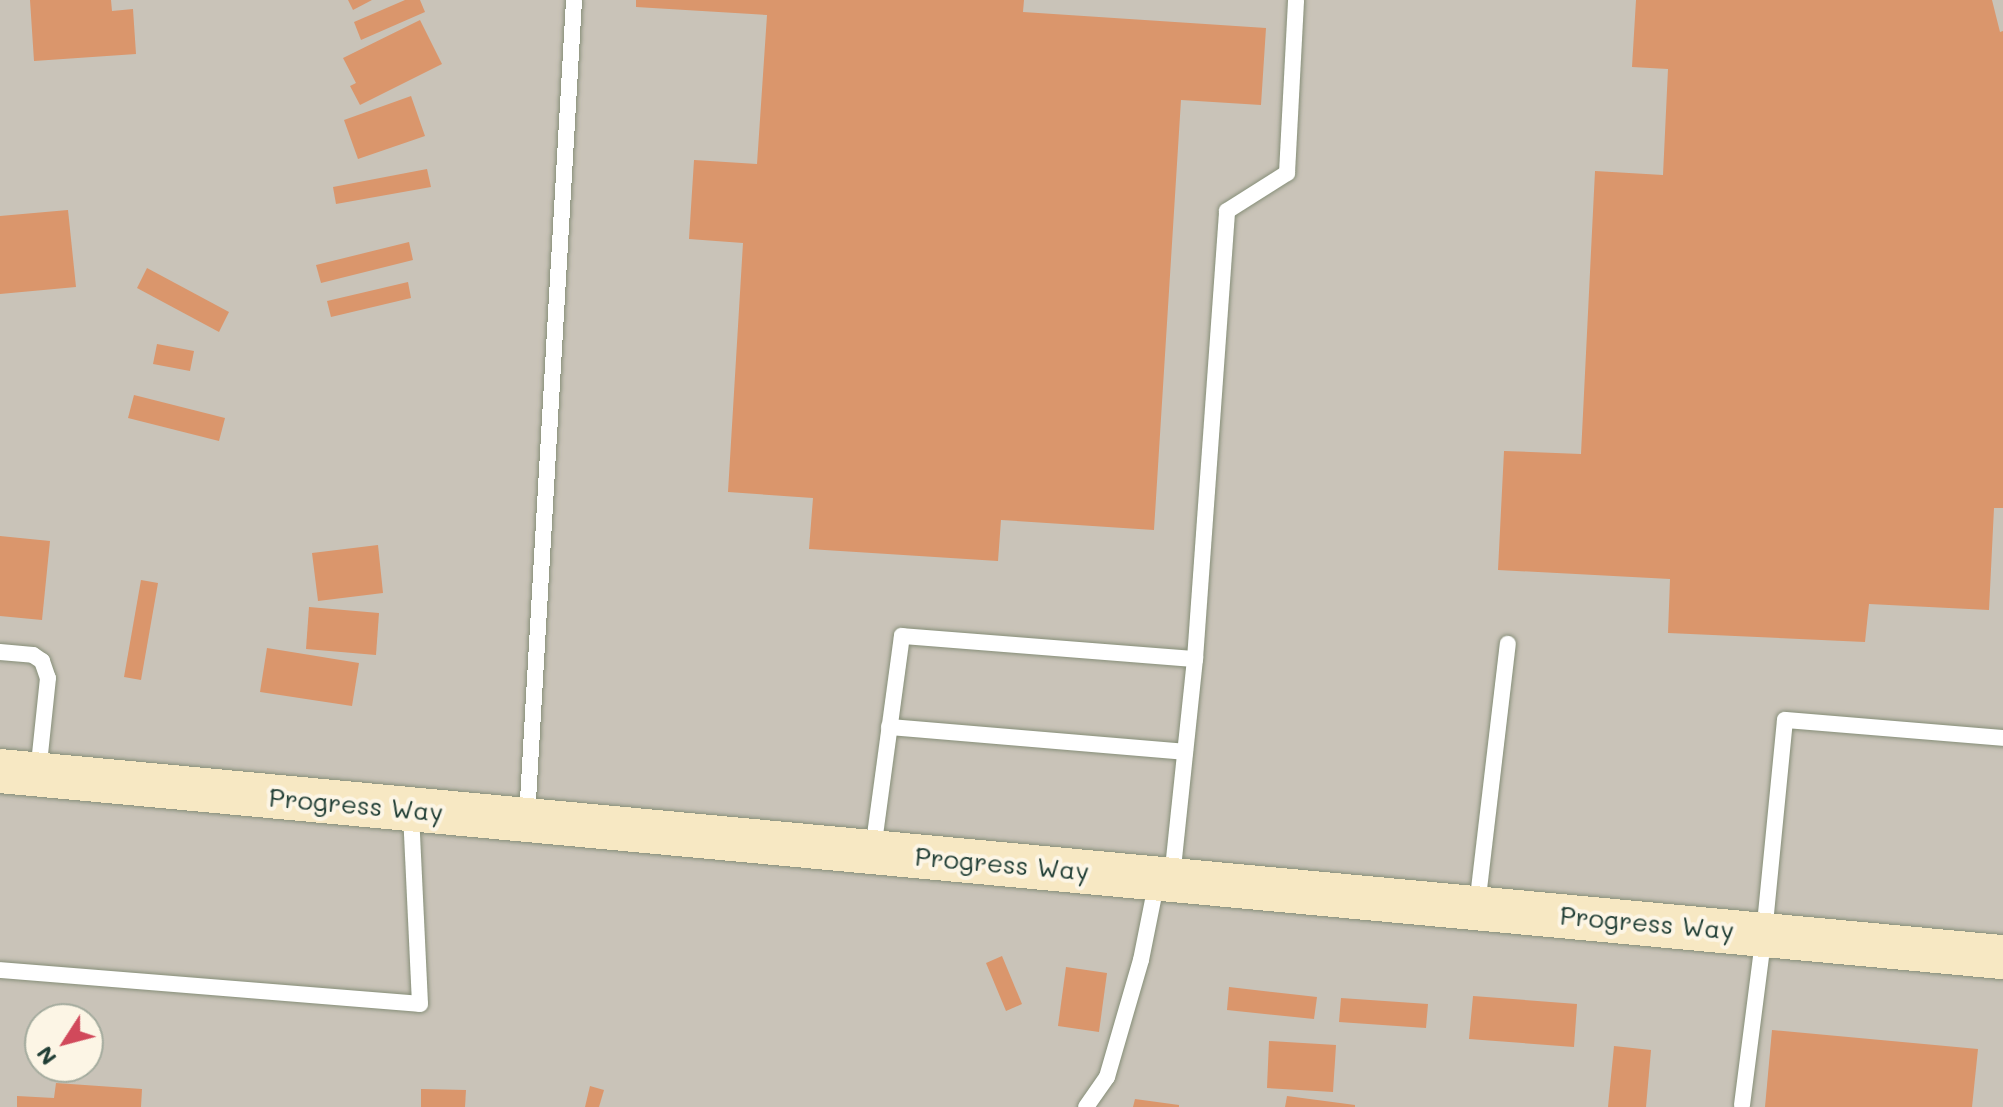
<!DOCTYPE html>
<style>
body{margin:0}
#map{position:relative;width:2003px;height:1107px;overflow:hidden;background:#eddebc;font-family:Mali,sans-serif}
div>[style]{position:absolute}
.industrial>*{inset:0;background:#c9c3b8}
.building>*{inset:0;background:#da966c}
.roads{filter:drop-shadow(0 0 2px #868e78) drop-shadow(0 0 2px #868e78)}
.lane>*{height:16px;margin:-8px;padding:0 8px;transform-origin:8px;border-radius:8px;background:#fff}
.secondary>*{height:44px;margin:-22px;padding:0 22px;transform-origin:22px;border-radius:22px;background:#f7e8c3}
span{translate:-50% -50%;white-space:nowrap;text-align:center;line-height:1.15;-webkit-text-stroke:8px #fcf5e5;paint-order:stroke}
.street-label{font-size:26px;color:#1f3d34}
.north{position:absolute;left:24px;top:1003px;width:80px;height:80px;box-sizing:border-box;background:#fcf5e5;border:2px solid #a4ab9e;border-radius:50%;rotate:234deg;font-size:22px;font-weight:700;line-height:32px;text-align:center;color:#1f3d34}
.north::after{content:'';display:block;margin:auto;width:28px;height:36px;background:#d1495b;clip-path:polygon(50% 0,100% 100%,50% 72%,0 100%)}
</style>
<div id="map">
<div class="industrial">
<div style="clip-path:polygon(evenodd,0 0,2003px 0,2003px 1107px,0 1107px,0 0,40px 1019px,88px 1019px,88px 1067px,40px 1067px,40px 1019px)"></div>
</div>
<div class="building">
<div style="clip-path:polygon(30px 0,111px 0,112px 11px,133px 9px,136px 54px,34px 61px)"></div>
<div style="clip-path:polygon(348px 0,372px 0,353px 10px)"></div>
<div style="clip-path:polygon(405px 0,420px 0,425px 12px,361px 40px,354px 22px)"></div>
<div style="clip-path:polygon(636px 0,1024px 0,1023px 12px,1266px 28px,1261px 105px,1181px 100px,1154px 530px,1001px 520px,998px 561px,809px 549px,813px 498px,728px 492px,743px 243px,689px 239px,694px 160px,757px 164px,767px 15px,636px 7px)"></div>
<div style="clip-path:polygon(1636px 0,1992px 0,2000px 32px,2003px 31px,2003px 508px,1994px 508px,1989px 610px,1869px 604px,1865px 642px,1668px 633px,1670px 579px,1498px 570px,1504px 451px,1581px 454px,1595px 171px,1663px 175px,1668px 69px,1632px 67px)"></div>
<div style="clip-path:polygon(420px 20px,442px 64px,360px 105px,350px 86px,356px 83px,343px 58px)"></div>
<div style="clip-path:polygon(411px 96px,425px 136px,358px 159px,344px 120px)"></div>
<div style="clip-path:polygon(427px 169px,431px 187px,336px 204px,333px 187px)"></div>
<div style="clip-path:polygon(68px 210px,76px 287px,0 294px,0 216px)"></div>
<div style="clip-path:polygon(409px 242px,413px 260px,321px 283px,316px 265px)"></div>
<div style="clip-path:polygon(147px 268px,229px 312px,219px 332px,137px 288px)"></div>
<div style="clip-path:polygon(408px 282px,411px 298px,331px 317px,327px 301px)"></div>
<div style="clip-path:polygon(157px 344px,194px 351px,190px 371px,153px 364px)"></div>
<div style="clip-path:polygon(134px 395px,225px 418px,219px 441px,128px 418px)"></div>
<div style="clip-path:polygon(0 536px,50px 541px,42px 620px,0 616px)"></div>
<div style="clip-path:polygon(378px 545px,383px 593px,318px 601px,312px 553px)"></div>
<div style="clip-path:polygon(141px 580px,158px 583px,141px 680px,124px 677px)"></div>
<div style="clip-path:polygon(309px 607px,379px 613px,376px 655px,306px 649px)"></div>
<div style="clip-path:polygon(267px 648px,359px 663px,352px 706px,260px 692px)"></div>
<div style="clip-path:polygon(1002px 956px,1022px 1004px,1006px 1011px,986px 963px)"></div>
<div style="clip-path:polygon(1066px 967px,1107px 973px,1099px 1032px,1058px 1026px)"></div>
<div style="clip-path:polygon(1229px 987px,1317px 997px,1314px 1019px,1227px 1010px)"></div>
<div style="clip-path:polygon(1473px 996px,1577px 1004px,1574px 1047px,1469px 1039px)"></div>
<div style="clip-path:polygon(1341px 998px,1428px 1004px,1426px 1028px,1339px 1022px)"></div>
<div style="clip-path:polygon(1772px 1030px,1978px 1049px,1972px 1107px,1765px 1107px)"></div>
<div style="clip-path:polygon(1269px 1041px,1336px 1045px,1333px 1092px,1267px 1088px)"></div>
<div style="clip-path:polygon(1614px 1046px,1651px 1050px,1646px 1107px,1608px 1107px)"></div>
<div style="clip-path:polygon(56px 1083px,142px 1089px,141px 1107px,17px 1107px,17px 1096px,54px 1098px)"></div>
<div style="clip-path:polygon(590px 1086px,604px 1090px,599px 1107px,585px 1107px)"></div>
<div style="clip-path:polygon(421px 1089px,466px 1090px,465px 1107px,421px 1107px)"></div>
<div style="clip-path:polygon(1287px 1096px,1355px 1105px,1355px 1107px,1285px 1107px)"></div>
<div style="clip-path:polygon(1135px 1099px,1179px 1105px,1179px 1107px,1133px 1107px)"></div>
</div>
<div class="roads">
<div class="lane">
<div style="left:0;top:652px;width:33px;rotate:5deg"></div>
<div style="left:33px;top:655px;width:11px;rotate:34deg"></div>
<div style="left:42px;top:661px;width:18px;rotate:71deg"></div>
<div style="left:48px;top:678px;width:96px;rotate:96deg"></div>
<div style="left:1195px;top:659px;width:449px;rotate:-85.9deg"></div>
<div style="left:1227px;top:211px;width:71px;rotate:-32.3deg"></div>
<div style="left:1287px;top:173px;width:173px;rotate:-87deg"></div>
<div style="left:889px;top:727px;width:297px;rotate:4.8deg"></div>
<div style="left:527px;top:818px;width:819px;rotate:-86.71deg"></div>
<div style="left:873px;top:850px;width:216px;rotate:-82.3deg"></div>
<div style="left:902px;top:636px;width:294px;rotate:4.5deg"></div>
<div style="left:1195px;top:659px;width:221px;rotate:96deg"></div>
<div style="left:1477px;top:906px;width:264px;rotate:-83.3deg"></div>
<div style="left:0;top:970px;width:421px;rotate:4.6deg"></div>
<div style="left:420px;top:1004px;width:193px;rotate:-92.7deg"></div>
<div style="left:1742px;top:1105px;width:172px;rotate:-82.7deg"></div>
<div style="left:1764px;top:934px;width:215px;rotate:-84.4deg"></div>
<div style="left:1785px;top:720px;width:219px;rotate:4.7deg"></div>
<div style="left:1086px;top:1107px;width:37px;rotate:-55deg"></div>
<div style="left:1107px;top:1077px;width:122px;rotate:-73.8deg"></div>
<div style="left:1141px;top:960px;width:82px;rotate:-78.7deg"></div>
</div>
<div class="secondary">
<div style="left:0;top:771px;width:2012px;rotate:5.31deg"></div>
</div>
</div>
<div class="street-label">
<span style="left:356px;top:805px;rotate:5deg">Progress Way</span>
<span style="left:1002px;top:864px;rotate:5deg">Progress Way</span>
<span style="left:1647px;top:923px;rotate:5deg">Progress Way</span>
</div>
<div class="north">N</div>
</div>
